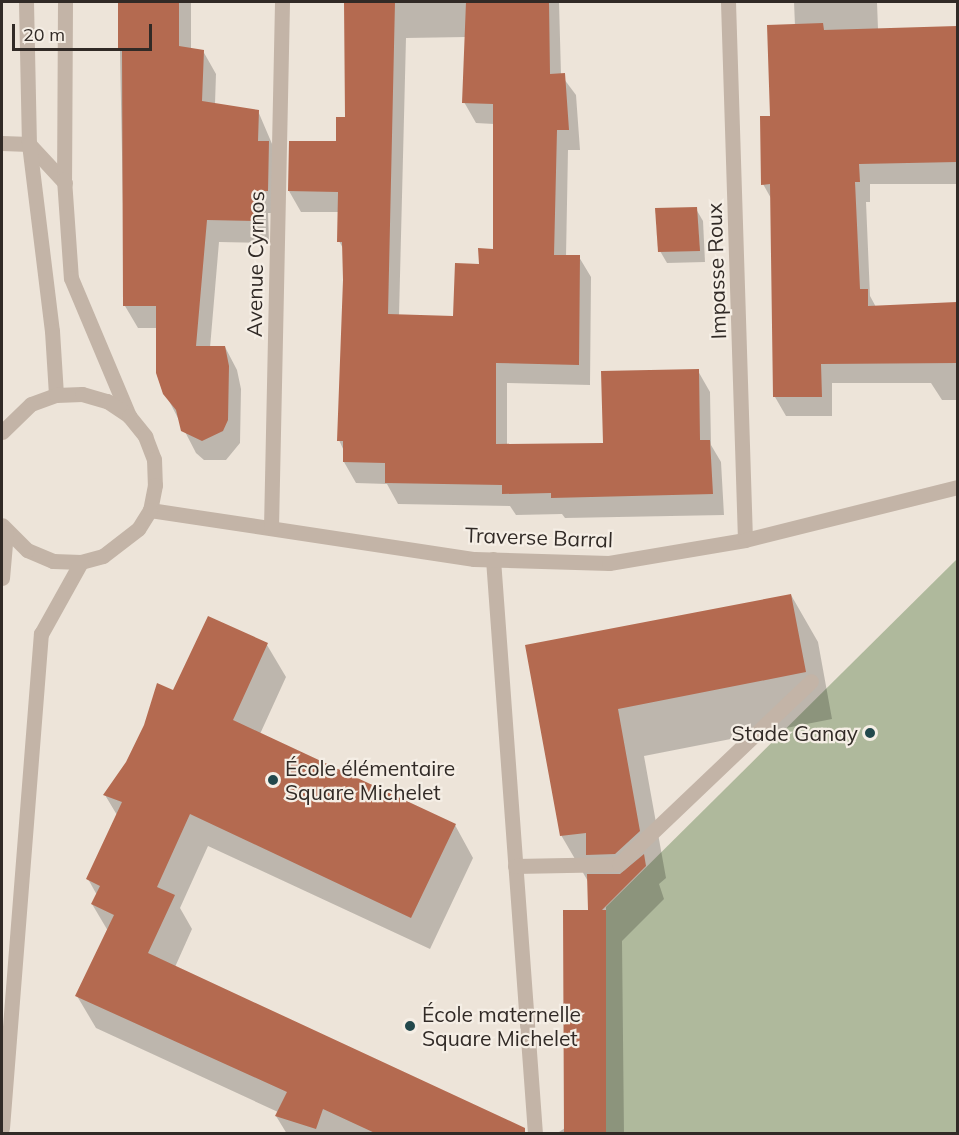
<!DOCTYPE html>
<meta charset="utf-8">
<style>
body{margin:0}
#map{position:relative;width:959px;height:1135px;overflow:hidden;background:#ede4d9;font-family:Mulish,sans-serif}
div>[style]{position:absolute}
.green>*{inset:0;background:#afb99c}
.shadow>*{inset:0;background:#0003}
.building>*{inset:0;background:#b46a50}
.service>*{height:15px;margin:-7.5px;padding:0 7.5px;transform-origin:7.5px;border-radius:7.5px;background:#c3b4a7}
.minor>*{height:15px;margin:-7.5px;padding:0 7.5px;transform-origin:7.5px;border-radius:7.5px;background:#c3b4a7}
.tertiary>*{height:15px;margin:-7.5px;padding:0 7.5px;transform-origin:7.5px;border-radius:7.5px;background:#c3b4a7}
.dots>*{width:16px;height:16px;translate:-50% -50%;box-sizing:border-box;border:3px solid #f5eee5;border-radius:50%}
span{translate:-50% -50%;white-space:nowrap;text-align:center;line-height:1.15;-webkit-text-stroke:4.5px #f5eee5;paint-order:stroke}
.street-label{font-size:21px;color:#312a26}
.poi-label{font-size:21px;color:#312a26}
.right{translate:-100% -50%;text-align:right}
.left{translate:0 -50%;text-align:left}
.frame{position:absolute;inset:0;border:3px solid #312a26;pointer-events:none}
.scale{position:absolute;left:12px;top:24px;width:140px;height:27px;box-sizing:border-box;border:3px solid #312a26;border-top:0;padding-left:8px;font-size:18px;line-height:21px;white-space:nowrap;color:#312a26;-webkit-text-stroke:4px #f5eee5;paint-order:stroke}
</style>
<div id="map">
<div class="green">
<div style="clip-path:polygon(957px 559px,957px 1133px,606px 1134px,606px 907px)"></div>
</div>
<div class="shadow">
<div style="clip-path:polygon(119px 2px,191px 2px,191px 49px,203px 51px,216px 74px,215px 104px,258px 111px,281px 165px,280px 213px,268px 213px,269px 243px,219px 242px,210px 348px,225px 347px,237px 370px,241px 389px,240px 443px,226px 460px,204px 460px,196px 453px,165px 393px,158px 328px,138px 328px,125px 306px)"></div>
<div style="clip-path:polygon(evenodd,346px 2px,559px 2px,561px 75px,576px 95px,580px 150px,568px 150px,566px 257px,579px 257px,591px 277px,590px 385px,507px 383px,507px 446px,605px 444px,698px 371px,710px 392px,711px 445px,721px 462px,724px 515px,565px 518px,562px 514px,516px 515px,510px 506px,398px 504px,387px 484px,356px 483px,344px 462px,344px 451px,339px 440px,345px 280px,344px 250px,339px 241px,339px 212px,301px 212px,289px 191px,290px 143px,337px 143px,346px 118px,346px 2px,466px 37px,464px 102px,476px 123px,494px 124px,494px 250px,480px 266px,454px 318px,399px 316px,406px 38px,466px 37px)"></div>
<div style="clip-path:polygon(794px 2px,877px 2px,878px 29px,958px 28px,958px 184px,870px 184px,870px 202px,866px 202px,870px 296px,876px 307px,958px 303px,958px 400px,942px 400px,931px 383px,832px 383px,832px 416px,786px 416px,775px 397px,772px 200px,763px 184px,772px 117px,795px 26px)"></div>
<div style="clip-path:polygon(696px 209px,703px 221px,705px 262px,667px 263px,660px 251px)"></div>
<div style="clip-path:polygon(791px 595px,818px 642px,832px 719px,644px 756px,666px 878px,659px 884px,664px 899px,622px 941px,624px 1134px,556px 1134px,565px 1128px,590px 912px,589px 883px,561px 835px,527px 646px)"></div>
<div style="clip-path:polygon(267px 645px,286px 677px,260px 734px,455px 825px,473px 858px,430px 949px,208px 846px,180px 908px,192px 929px,175px 967px,494px 1134px,287px 1134px,276px 1116px,278px 1112px,96px 1028px,77px 996px,108px 931px,92px 904px,97px 895px,88px 879px,117px 815px,105px 795px,174px 692px)"></div>
</div>
<div class="building">
<div style="clip-path:polygon(118px 2px,179px 2px,179px 46px,204px 50px,202px 101px,259px 110px,258px 141px,269px 141px,268px 191px,256px 191px,257px 221px,207px 220px,196px 346px,225px 346px,229px 366px,228px 420px,223px 431px,202px 441px,181px 431px,176px 410px,163px 394px,156px 373px,156px 306px,123px 306px,122px 50px,118px 50px)"></div>
<div style="clip-path:polygon(344px 2px,395px 2px,388px 314px,453px 316px,455px 263px,479px 264px,478px 248px,493px 249px,493px 104px,462px 103px,466px 2px,549px 2px,550px 74px,565px 73px,569px 130px,557px 130px,554px 255px,580px 255px,579px 365px,496px 363px,496px 444px,603px 443px,601px 371px,699px 369px,700px 440px,710px 440px,713px 494px,551px 498px,551px 493px,502px 494px,502px 485px,385px 483px,385px 463px,343px 462px,343px 441px,337px 441px,343px 280px,342px 242px,337px 242px,338px 192px,288px 191px,289px 141px,336px 141px,336px 117px,345px 117px)"></div>
<div style="clip-path:polygon(823px 23px,824px 30px,957px 26px,957px 162px,859px 164px,860px 182px,855px 182px,860px 289px,868px 289px,868px 306px,957px 302px,957px 363px,821px 364px,822px 397px,773px 397px,770px 184px,761px 185px,760px 116px,770px 116px,767px 25px)"></div>
<div style="clip-path:polygon(697px 207px,700px 251px,658px 252px,655px 208px)"></div>
<div style="clip-path:polygon(791px 594px,806px 672px,618px 709px,640px 831px,615px 854px,586px 855px,586px 833px,560px 836px,525px 645px)"></div>
<div style="clip-path:polygon(208px 616px,268px 643px,233px 720px,456px 824px,411px 918px,190px 814px,157px 887px,175px 895px,148px 953px,525px 1128px,525px 1134px,377px 1134px,323px 1109px,316px 1129px,275px 1116px,287px 1092px,75px 996px,114px 915px,91px 904px,100px 886px,86px 879px,122px 802px,103px 795px,126px 762px,144px 725px,157px 683px,173px 690px)"></div>
<div style="clip-path:polygon(644px 854px,646px 866px,602px 910px,606px 910px,606px 1134px,564px 1134px,563px 910px,588px 910px,587px 874px,620px 874px)"></div>
</div>
<div class="service">
<div style="left:493px;top:559px;width:577px;rotate:85.82deg"></div>
<div style="left:515px;top:866px;width:104px;rotate:-1.1deg"></div>
<div style="left:619px;top:864px;width:265px;rotate:-43.6deg"></div>
</div>
<div class="minor">
<div style="left:728px;top:2px;width:538px;rotate:88.19deg"></div>
<div style="left:2px;top:143px;width:27px;rotate:2deg"></div>
<div style="left:29px;top:144px;width:53px;rotate:47.3deg"></div>
<div style="left:150px;top:510px;width:328px;rotate:8.6deg"></div>
<div style="left:474px;top:559px;width:135px;rotate:1.7deg"></div>
<div style="left:609px;top:563px;width:138px;rotate:-9.6deg"></div>
<div style="left:745px;top:540px;width:219px;rotate:-14deg"></div>
<div style="left:271px;top:528px;width:526px;rotate:-88.8deg"></div>
</div>
<div class="tertiary">
<div style="left:26px;top:2px;width:142px;rotate:88.8deg"></div>
<div style="left:29px;top:144px;width:188px;rotate:83deg"></div>
<div style="left:52px;top:331px;width:64px;rotate:86.4deg"></div>
<div style="left:65px;top:2px;width:177px;rotate:90.3deg"></div>
<div style="left:64px;top:179px;width:99px;rotate:86deg"></div>
<div style="left:71px;top:278px;width:150px;rotate:67.2deg"></div>
<div style="left:2px;top:432px;width:40px;rotate:-44deg"></div>
<div style="left:31px;top:404px;width:27px;rotate:-20deg"></div>
<div style="left:56px;top:395px;width:26px;rotate:-2deg"></div>
<div style="left:82px;top:394px;width:26px;rotate:16deg"></div>
<div style="left:107px;top:401px;width:27px;rotate:34deg"></div>
<div style="left:129px;top:416px;width:26px;rotate:51deg"></div>
<div style="left:145px;top:436px;width:25px;rotate:69deg"></div>
<div style="left:154px;top:459px;width:26px;rotate:88deg"></div>
<div style="left:155px;top:485px;width:25px;rotate:101deg"></div>
<div style="left:150px;top:510px;width:22px;rotate:122deg"></div>
<div style="left:138px;top:529px;width:44px;rotate:142.4deg"></div>
<div style="left:103px;top:556px;width:23px;rotate:165deg"></div>
<div style="left:81px;top:562px;width:28px;rotate:-178deg"></div>
<div style="left:53px;top:561px;width:28px;rotate:-157deg"></div>
<div style="left:27px;top:550px;width:35px;rotate:-135deg"></div>
<div style="left:2px;top:578px;width:46px;rotate:-85deg"></div>
<div style="left:2px;top:1128px;width:496px;rotate:-85.5deg"></div>
<div style="left:41px;top:634px;width:82px;rotate:-60.9deg"></div>
</div>
<div class="dots">
<div style="left:870px;top:733px;background:#22484c"></div>
<div style="left:273px;top:780px;background:#22484c"></div>
<div style="left:410px;top:1026px;background:#22484c"></div>
</div>
<div class="street-label">
<span style="left:255px;top:264px;rotate:-89deg">Avenue Cyrnos</span>
<span style="left:716px;top:271px;rotate:-92deg">Impasse Roux</span>
<span style="left:539px;top:537px;rotate:2deg">Traverse Barral</span>
</div>
<div class="poi-label">
<span class="right" style="left:858px;top:733px">Stade Ganay</span>
<span class="left" style="left:285px;top:780px">École élémentaire<br>Square Michelet</span>
<span class="left" style="left:422px;top:1026px">École maternelle<br>Square Michelet</span>
</div>
<div class="frame"></div>
<div class="scale">20 m</div>
</div>
